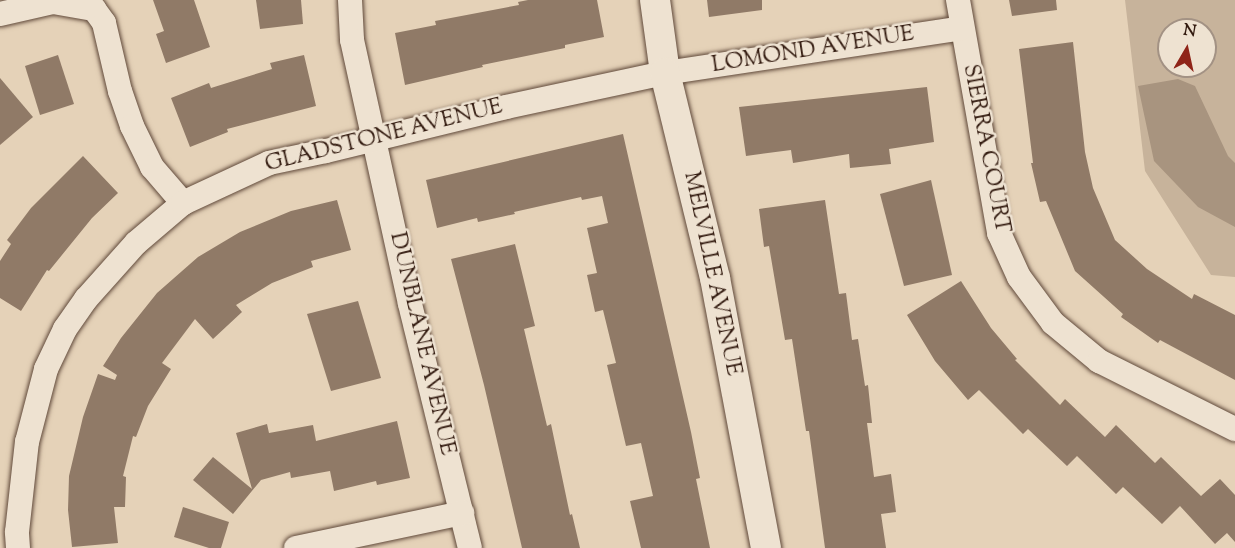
<!DOCTYPE html>
<style>
body{margin:0}
#map{position:relative;width:1235px;height:548px;overflow:hidden;background:#e5d2b8;font-family:"Sorts Mill Goudy",serif}
div>[style]{position:absolute}
.green>*{inset:0;background:#c7b39b}
.water>*{inset:0;background:#a8947f}
.building>*{inset:0;background:#907a67}
.roads{filter:drop-shadow(0 0 2px #60493a) drop-shadow(0 0 2px #60493a)}
.minor>*{height:24px;margin:-12px;padding:0 12px;transform-origin:12px;border-radius:12px;background:#eee2d1}
.tertiary>*{height:30px;margin:-15px;padding:0 15px;transform-origin:15px;border-radius:15px;background:#eee2d1}
span{translate:-50% -50%;white-space:nowrap;text-align:center;line-height:1.15;-webkit-text-stroke:5px #eee2d1;paint-order:stroke}
.street-label{font-size:22px;color:#331b10}
.north{position:absolute;left:1157px;top:18px;width:60px;height:60px;box-sizing:border-box;background:#eee2d1;border:2px solid #a39284;border-radius:50%;rotate:9deg;font-size:16px;font-weight:700;line-height:24px;text-align:center;color:#331b10}
.north::after{content:'';display:block;margin:auto;width:21px;height:27px;background:#8f2418;clip-path:polygon(50% 0,100% 100%,50% 72%,0 100%)}
</style>
<div id="map">
<div class="green">
<div style="clip-path:polygon(evenodd,1125px 0,1235px 0,1235px 277px,1211px 275px,1145px 171px,1125px 0,1169px 30px,1205px 30px,1205px 66px,1169px 66px,1169px 30px)"></div>
</div>
<div class="water">
<div style="clip-path:polygon(1178px 79px,1195px 86px,1228px 156px,1235px 163px,1235px 227px,1198px 207px,1154px 161px,1138px 86px)"></div>
</div>
<div class="building">
<div style="clip-path:polygon(153px 0,194px 0,210px 47px,166px 63px,156px 34px,164px 31px)"></div>
<div style="clip-path:polygon(256px 0,301px 0,303px 24px,260px 29px)"></div>
<div style="clip-path:polygon(528px 0,597px 0,604px 37px,565px 45px,565px 48px,482px 65px,483px 67px,405px 85px,395px 33px,436px 25px,435px 21px,519px 5px,518px 2px)"></div>
<div style="clip-path:polygon(707px 0,762px 0,762px 10px,709px 17px)"></div>
<div style="clip-path:polygon(1009px 0,1056px 0,1057px 10px,1012px 16px)"></div>
<div style="clip-path:polygon(1073px 42px,1085px 152px,1093px 188px,1115px 240px,1147px 269px,1192px 299px,1194px 294px,1235px 315px,1235px 380px,1160px 340px,1158px 343px,1121px 317px,1123px 314px,1075px 271px,1046px 201px,1040px 202px,1031px 163px,1033px 163px,1019px 49px)"></div>
<div style="clip-path:polygon(58px 55px,74px 104px,40px 115px,25px 66px)"></div>
<div style="clip-path:polygon(304px 55px,316px 106px,227px 129px,228px 132px,190px 147px,171px 98px,209px 83px,211px 88px,272px 69px,270px 63px)"></div>
<div style="clip-path:polygon(0 78px,33px 117px,0 145px)"></div>
<div style="clip-path:polygon(927px 87px,934px 142px,889px 149px,891px 164px,850px 168px,849px 154px,793px 163px,791px 150px,746px 156px,739px 107px)"></div>
<div style="clip-path:polygon(623px 134px,691px 432px,700px 478px,696px 479px,710px 548px,641px 548px,630px 501px,653px 496px,641px 443px,626px 446px,607px 365px,616px 363px,603px 310px,595px 312px,587px 275px,597px 273px,587px 228px,608px 223px,602px 196px,582px 200px,581px 197px,514px 212px,515px 214px,478px 222px,477px 218px,437px 228px,426px 180px)"></div>
<div style="clip-path:polygon(83px 156px,118px 193px,92px 218px,49px 271px,47px 270px,21px 311px,0 298px,0 261px,11px 244px,7px 240px,31px 208px)"></div>
<div style="clip-path:polygon(931px 180px,952px 275px,904px 286px,880px 194px)"></div>
<div style="clip-path:polygon(337px 200px,351px 250px,311px 261px,313px 267px,272px 283px,236px 305px,242px 312px,213px 339px,195px 319px,162px 363px,171px 369px,148px 406px,136px 437px,133px 436px,123px 476px,126px 477px,125px 507px,114px 507px,118px 543px,72px 547px,68px 510px,69px 476px,83px 417px,98px 374px,115px 380px,117px 375px,103px 366px,121px 338px,157px 293px,198px 257px,240px 232px,291px 211px)"></div>
<div style="clip-path:polygon(825px 200px,839px 294px,846px 293px,852px 340px,858px 339px,865px 386px,868px 385px,872px 423px,867px 423px,874px 477px,891px 474px,896px 512px,881px 514px,886px 548px,825px 548px,809px 431px,806px 431px,792px 339px,785px 340px,769px 246px,764px 247px,759px 209px)"></div>
<div style="clip-path:polygon(515px 244px,535px 326px,524px 329px,547px 426px,551px 424px,570px 515px,572px 514px,580px 548px,522px 548px,484px 385px,451px 259px)"></div>
<div style="clip-path:polygon(961px 281px,991px 328px,1017px 359px,1015px 360px,1060px 405px,1065px 399px,1105px 437px,1116px 425px,1155px 463px,1161px 457px,1201px 496px,1220px 479px,1235px 495px,1235px 542px,1227px 533px,1215px 544px,1180px 506px,1162px 524px,1123px 487px,1116px 494px,1077px 456px,1067px 466px,1028px 429px,1023px 434px,979px 390px,968px 400px,935px 361px,907px 315px)"></div>
<div style="clip-path:polygon(358px 301px,381px 378px,331px 391px,307px 314px)"></div>
<div style="clip-path:polygon(397px 421px,410px 478px,377px 485px,376px 481px,334px 491px,330px 471px,291px 478px,290px 472px,261px 480px,233px 514px,193px 480px,213px 457px,252px 489px,236px 433px,267px 424px,269px 433px,313px 425px,316px 441px)"></div>
<div style="clip-path:polygon(183px 507px,229px 522px,221px 548px,209px 548px,174px 537px)"></div>
</div>
<div class="roads">
<div class="minor">
<div style="left:350px;top:0;width:40px;rotate:87.1deg"></div>
<div style="left:352px;top:40px;width:270px;rotate:77.6deg"></div>
<div style="left:410px;top:304px;width:251px;rotate:76.2deg"></div>
<div style="left:958px;top:0;width:237px;rotate:80deg"></div>
<div style="left:999px;top:233px;width:48px;rotate:65.6deg"></div>
<div style="left:1019px;top:277px;width:57px;rotate:53.5deg"></div>
<div style="left:1053px;top:323px;width:60px;rotate:39.6deg"></div>
<div style="left:1099px;top:361px;width:152px;rotate:26.6deg"></div>
<div style="left:0;top:14px;width:54px;rotate:-12.8deg"></div>
<div style="left:53px;top:2px;width:42px;rotate:9.7deg"></div>
<div style="left:94px;top:9px;width:17px;rotate:54deg"></div>
<div style="left:104px;top:23px;width:70px;rotate:76.8deg"></div>
<div style="left:120px;top:91px;width:37px;rotate:71deg"></div>
<div style="left:132px;top:126px;width:46px;rotate:64deg"></div>
<div style="left:152px;top:167px;width:48px;rotate:49.3deg"></div>
<div style="left:18px;top:548px;width:16px;rotate:-94deg"></div>
<div style="left:17px;top:532px;width:91px;rotate:-83.7deg"></div>
<div style="left:27px;top:442px;width:75px;rotate:-75.4deg"></div>
<div style="left:46px;top:369px;width:44px;rotate:-64.6deg"></div>
<div style="left:65px;top:329px;width:37px;rotate:-55deg"></div>
<div style="left:86px;top:299px;width:75px;rotate:-48.2deg"></div>
<div style="left:136px;top:243px;width:62px;rotate:-40.4deg"></div>
<div style="left:183px;top:203px;width:95px;rotate:-24.9deg"></div>
<div style="left:269px;top:163px;width:58px;rotate:-11.9deg"></div>
<div style="left:326px;top:151px;width:185px;rotate:-13.7deg"></div>
<div style="left:506px;top:107px;width:163px;rotate:-12.1deg"></div>
<div style="left:665px;top:73px;width:299px;rotate:-8.6deg"></div>
<div style="left:296px;top:548px;width:170px;rotate:-11.9deg"></div>
</div>
<div class="tertiary">
<div style="left:655px;top:0;width:74px;rotate:82.2deg"></div>
<div style="left:665px;top:73px;width:211px;rotate:76.3deg"></div>
<div style="left:715px;top:278px;width:275px;rotate:79.3deg"></div>
</div>
</div>
<div class="street-label">
<span style="left:813px;top:51px;rotate:-9deg">LOMOND AVENUE</span>
<span style="left:384px;top:137px;rotate:-14deg">GLADSTONE AVENUE</span>
<span style="left:985px;top:149px;rotate:79deg">SIERRA COURT</span>
<span style="left:711px;top:274px;rotate:78deg">MELVILLE AVENUE</span>
<span style="left:421px;top:344px;rotate:77deg">DUNBLANE AVENUE</span>
</div>
<div class="north">N</div>
</div>
